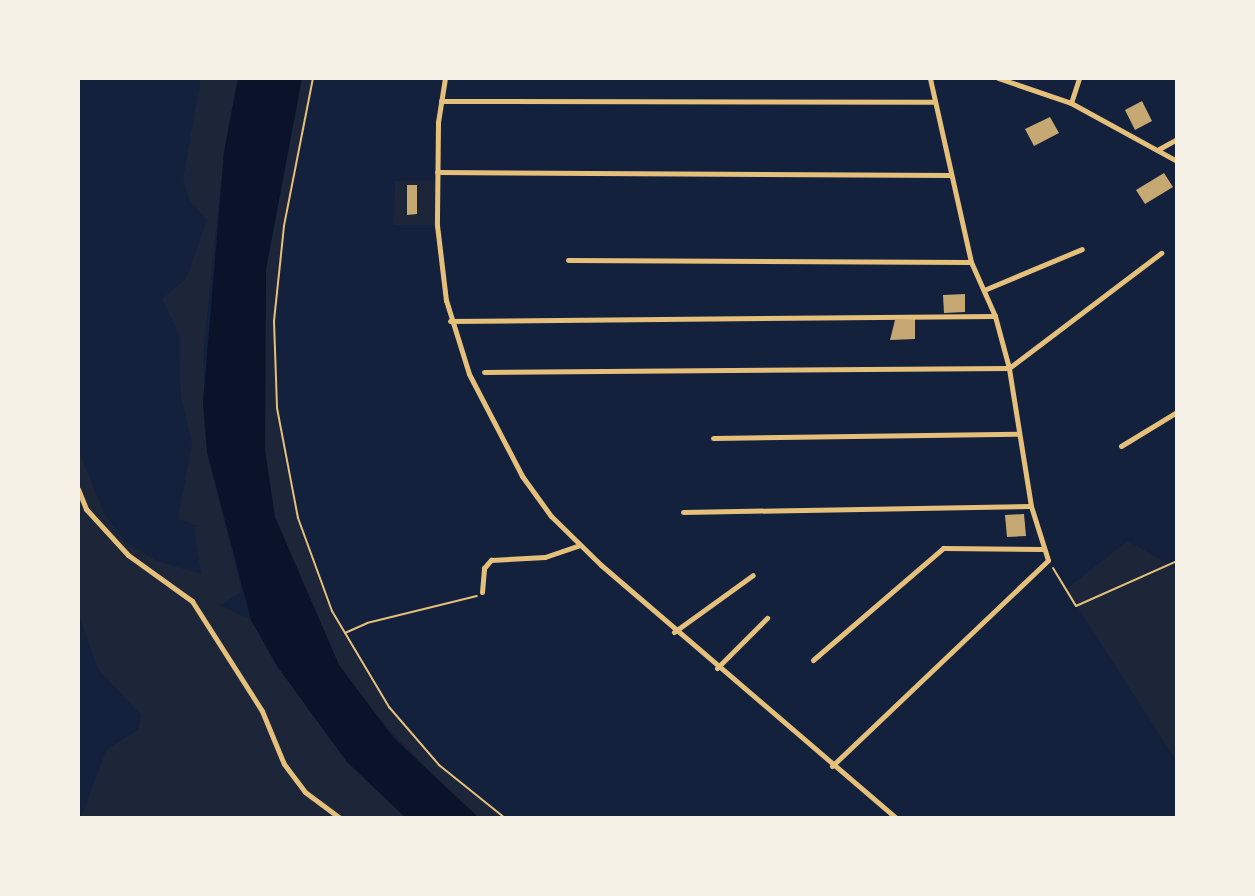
<!DOCTYPE html>
<style>
body{margin:0}
#map{position:relative;width:1255px;height:896px;overflow:hidden;background:#14213d;font-family:Overpass,sans-serif}
div>[style]{position:absolute}
.green>*{inset:0;background:#1d2539}
.water>*{inset:0;background:#0b132b}
.building>*{inset:0;background:#c6a872}
.path>*{height:2px;margin:-1px;padding:0 1px;transform-origin:1px;border-radius:1px;background:#e5c07b}
.minor>*{height:5px;margin:-2.5px;padding:0 2.5px;transform-origin:2.5px;border-radius:2.5px;background:#e5c07b}
span{translate:-50% -50%;white-space:nowrap;text-align:center;line-height:1.15;-webkit-text-stroke:6px #f6f1e7;paint-order:stroke}
.frame{position:absolute;inset:0;border:80px solid #f6f1e7;pointer-events:none}
</style>
<div id="map">
<div class="green">
<div style="clip-path:polygon(201px 78px,238px 78px,224px 152px,203px 357px,207px 452px,242px 592px,220px 605px,251px 620px,277px 666px,347px 762px,406px 818px,81px 818px,106px 750px,138px 730px,141px 715px,98px 669px,78px 613px,78px 450px,105px 515px,126px 542px,178px 574px,157px 561px,201px 574px,194px 527px,199px 526px,178px 519px,192px 443px,181px 397px,179px 334px,162px 299px,186px 279px,207px 220px,190px 201px,183px 179px)"></div>
<div style="clip-path:polygon(302px 78px,313px 78px,277px 268px,274px 358px,283px 454px,298px 518px,332px 611px,389px 707px,439px 765px,505px 818px,478px 818px,434px 780px,362px 698px,339px 665px,275px 517px,265px 450px,266px 269px)"></div>
<div style="clip-path:polygon(437px 180px,437px 225px,394px 225px,395px 181px)"></div>
<div style="clip-path:polygon(1128px 541px,1177px 569px,1177px 762px,1066px 589px)"></div>
</div>
<div class="water">
<div style="clip-path:polygon(238px 78px,302px 78px,266px 269px,265px 450px,275px 517px,339px 665px,393px 737px,479px 818px,406px 818px,347px 762px,277px 666px,251px 620px,207px 452px,203px 403px,224px 152px)"></div>
</div>
<div class="building">
<div style="clip-path:polygon(1142px 101px,1152px 121px,1135px 130px,1125px 110px)"></div>
<div style="clip-path:polygon(1050px 117px,1059px 133px,1034px 146px,1025px 129px)"></div>
<div style="clip-path:polygon(1164px 173px,1173px 187px,1145px 204px,1136px 190px)"></div>
<div style="clip-path:polygon(407px 185px,417px 185px,417px 214px,407px 215px)"></div>
<div style="clip-path:polygon(965px 294px,965px 312px,944px 313px,943px 295px)"></div>
<div style="clip-path:polygon(915px 319px,915px 339px,890px 340px,895px 320px)"></div>
<div style="clip-path:polygon(1024px 514px,1026px 536px,1007px 537px,1005px 515px)"></div>
</div>
<div class="path">
<div style="left:313px;top:78px;width:151px;rotate:101.1deg"></div>
<div style="left:284px;top:226px;width:96px;rotate:96deg"></div>
<div style="left:274px;top:321px;width:87px;rotate:88deg"></div>
<div style="left:277px;top:408px;width:112px;rotate:79.2deg"></div>
<div style="left:298px;top:518px;width:99px;rotate:69.9deg"></div>
<div style="left:332px;top:611px;width:112px;rotate:59.3deg"></div>
<div style="left:389px;top:707px;width:77px;rotate:49.2deg"></div>
<div style="left:439px;top:765px;width:85px;rotate:38.8deg"></div>
<div style="left:1053px;top:568px;width:44px;rotate:58.8deg"></div>
<div style="left:1076px;top:606px;width:111px;rotate:-24deg"></div>
<div style="left:345px;top:633px;width:24px;rotate:-24deg"></div>
<div style="left:367px;top:623px;width:113px;rotate:-13.8deg"></div>
</div>
<div class="minor">
<div style="left:445px;top:78px;width:45px;rotate:99deg"></div>
<div style="left:438px;top:122px;width:103px;rotate:90.6deg"></div>
<div style="left:437px;top:225px;width:76px;rotate:83.2deg"></div>
<div style="left:446px;top:300px;width:77px;rotate:72.7deg"></div>
<div style="left:469px;top:374px;width:115px;rotate:62.5deg"></div>
<div style="left:522px;top:476px;width:49px;rotate:54.1deg"></div>
<div style="left:551px;top:516px;width:70px;rotate:44.4deg"></div>
<div style="left:601px;top:565px;width:389px;rotate:40.6deg"></div>
<div style="left:998px;top:78px;width:77px;rotate:18.9deg"></div>
<div style="left:1071px;top:103px;width:121px;rotate:28.7deg"></div>
<div style="left:441px;top:101px;width:494px;rotate:0.1deg"></div>
<div style="left:1071px;top:103px;width:26px;rotate:-72deg"></div>
<div style="left:1159px;top:149px;width:21px;rotate:-29deg"></div>
<div style="left:437px;top:172px;width:513px;rotate:0.34deg"></div>
<div style="left:568px;top:260px;width:403px;rotate:0.3deg"></div>
<div style="left:984px;top:290px;width:106px;rotate:-22.7deg"></div>
<div style="left:450px;top:321px;width:545px;rotate:-0.53deg"></div>
<div style="left:484px;top:372px;width:525px;rotate:-0.44deg"></div>
<div style="left:1009px;top:368px;width:191px;rotate:-37.1deg"></div>
<div style="left:713px;top:438px;width:304px;rotate:-0.8deg"></div>
<div style="left:1121px;top:446px;width:66px;rotate:-31.3deg"></div>
<div style="left:78px;top:489px;width:22px;rotate:68deg"></div>
<div style="left:86px;top:509px;width:62px;rotate:47.6deg"></div>
<div style="left:128px;top:555px;width:79px;rotate:35.7deg"></div>
<div style="left:192px;top:601px;width:130px;rotate:57.5deg"></div>
<div style="left:262px;top:711px;width:57px;rotate:67.5deg"></div>
<div style="left:284px;top:764px;width:35px;rotate:53deg"></div>
<div style="left:305px;top:792px;width:44px;rotate:36.6deg"></div>
<div style="left:683px;top:512px;width:347px;rotate:-1deg"></div>
<div style="left:482px;top:592px;width:24px;rotate:-85deg"></div>
<div style="left:484px;top:568px;width:11px;rotate:-49deg"></div>
<div style="left:491px;top:560px;width:54px;rotate:-3.2deg"></div>
<div style="left:545px;top:557px;width:36px;rotate:-19deg"></div>
<div style="left:674px;top:632px;width:97px;rotate:-35.8deg"></div>
<div style="left:813px;top:660px;width:172px;rotate:-40.7deg"></div>
<div style="left:943px;top:548px;width:101px;rotate:0.6deg"></div>
<div style="left:717px;top:668px;width:71px;rotate:-45deg"></div>
<div style="left:832px;top:766px;width:298px;rotate:-43.6deg"></div>
<div style="left:1048px;top:560px;width:57px;rotate:-107.5deg"></div>
<div style="left:1031px;top:506px;width:140px;rotate:-99.1deg"></div>
<div style="left:1009px;top:368px;width:54px;rotate:-105.1deg"></div>
<div style="left:995px;top:316px;width:59px;rotate:-114deg"></div>
<div style="left:971px;top:262px;width:189px;rotate:-102.6deg"></div>
</div>
<div class="frame"></div>
</div>
